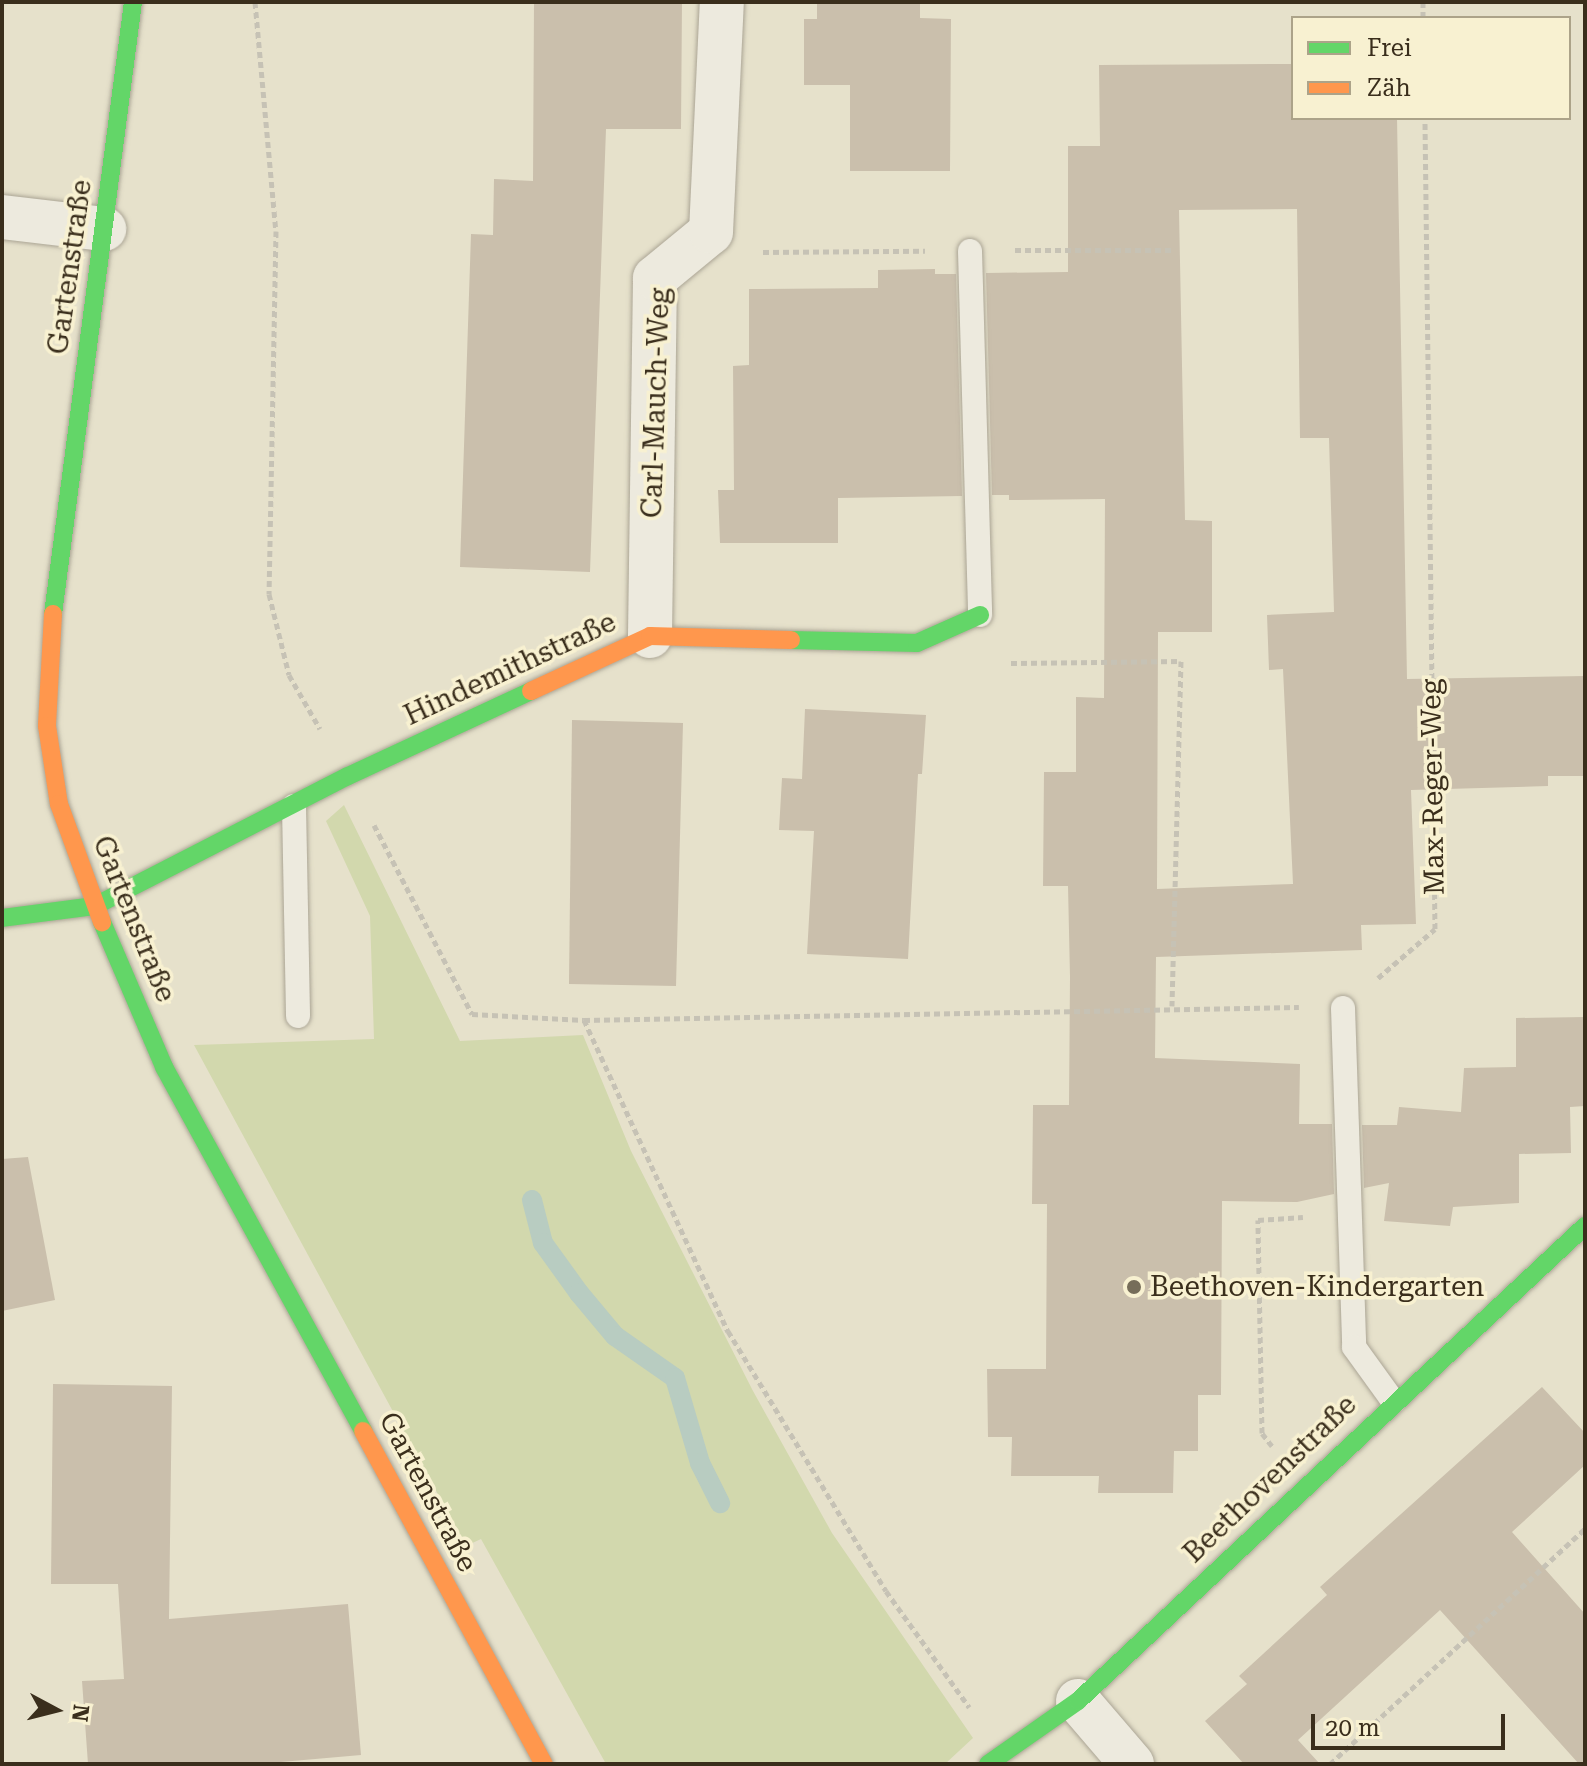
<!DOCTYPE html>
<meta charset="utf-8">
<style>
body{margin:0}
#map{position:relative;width:1587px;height:1766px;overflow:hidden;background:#e6e1cb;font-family:"Roboto Serif",serif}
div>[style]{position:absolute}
.green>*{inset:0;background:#d2d8ad}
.stream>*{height:20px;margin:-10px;padding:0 10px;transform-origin:10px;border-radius:10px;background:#b8ccc1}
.building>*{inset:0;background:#cabfac}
.path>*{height:5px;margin-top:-2.5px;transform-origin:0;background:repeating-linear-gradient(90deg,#c6c2b5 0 6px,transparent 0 10px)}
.roads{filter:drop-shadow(0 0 2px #aba595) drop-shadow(0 0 2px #aba595)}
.lane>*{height:24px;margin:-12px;padding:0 12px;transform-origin:12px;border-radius:12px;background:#edeade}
.street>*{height:44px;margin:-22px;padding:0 22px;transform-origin:22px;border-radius:22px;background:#edeade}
.fast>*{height:18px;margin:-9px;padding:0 9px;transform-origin:9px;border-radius:9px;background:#63d668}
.slow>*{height:18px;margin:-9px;padding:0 9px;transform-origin:9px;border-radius:9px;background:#ff974d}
.dots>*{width:22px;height:22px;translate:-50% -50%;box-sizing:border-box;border:4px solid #f8f1d1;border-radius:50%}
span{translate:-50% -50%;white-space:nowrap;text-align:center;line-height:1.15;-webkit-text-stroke:7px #f8f1d1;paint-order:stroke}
.street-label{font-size:28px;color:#3a2e1c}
.poi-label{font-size:28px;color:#3a2e1c}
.left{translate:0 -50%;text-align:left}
.frame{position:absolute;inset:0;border:4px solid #3a2e1c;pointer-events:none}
.legend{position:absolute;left:1291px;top:16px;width:280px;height:104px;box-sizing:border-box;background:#f8f1d1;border:2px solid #aca389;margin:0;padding:10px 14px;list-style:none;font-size:24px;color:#3a2e1c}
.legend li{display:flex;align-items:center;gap:16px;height:40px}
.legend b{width:40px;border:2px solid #aca389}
.north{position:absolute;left:16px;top:1670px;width:80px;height:80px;-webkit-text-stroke:6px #f8f1d1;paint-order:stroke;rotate:97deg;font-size:22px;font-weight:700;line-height:32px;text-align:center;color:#3a2e1c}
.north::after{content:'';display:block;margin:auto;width:28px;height:36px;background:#3a2e1c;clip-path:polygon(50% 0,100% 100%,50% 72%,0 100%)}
.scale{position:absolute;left:1311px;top:1714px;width:194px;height:36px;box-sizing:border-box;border:4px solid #3a2e1c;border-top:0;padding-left:10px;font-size:24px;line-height:28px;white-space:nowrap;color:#3a2e1c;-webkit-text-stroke:6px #f8f1d1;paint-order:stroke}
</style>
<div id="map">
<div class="green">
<div style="clip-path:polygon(344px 805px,460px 1041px,583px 1035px,631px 1151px,753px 1391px,832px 1533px,973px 1738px,945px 1764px,606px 1764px,481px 1539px,466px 1546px,194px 1045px,374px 1039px,370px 916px,326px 821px)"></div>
</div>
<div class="stream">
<div style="left:532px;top:1200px;width:44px;rotate:75.7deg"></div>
<div style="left:543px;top:1243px;width:62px;rotate:54.2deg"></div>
<div style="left:579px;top:1293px;width:56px;rotate:50.1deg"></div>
<div style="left:615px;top:1336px;width:73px;rotate:35deg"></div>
<div style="left:675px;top:1378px;width:89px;rotate:73.6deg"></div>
<div style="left:700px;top:1463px;width:45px;rotate:63.4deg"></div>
</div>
<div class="building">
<div style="clip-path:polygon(534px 2px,682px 2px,681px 129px,606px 129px,590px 572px,460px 567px,471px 234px,493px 235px,494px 179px,533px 181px)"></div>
<div style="clip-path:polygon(817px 2px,920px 2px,920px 18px,951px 19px,950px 171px,850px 171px,850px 85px,804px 85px,804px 19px,817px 19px)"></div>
<div style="clip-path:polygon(evenodd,1293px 64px,1293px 118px,1397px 118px,1407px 679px,1585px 676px,1585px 776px,1548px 776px,1548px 786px,1411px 790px,1416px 924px,1361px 925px,1362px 950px,1156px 957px,1155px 1058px,1300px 1064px,1299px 1124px,1332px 1124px,1334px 1194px,1297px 1202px,1222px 1201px,1221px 1395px,1198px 1395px,1198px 1451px,1174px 1451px,1173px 1493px,1098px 1493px,1099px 1476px,1011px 1476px,1012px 1437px,988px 1437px,987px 1369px,1046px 1369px,1047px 1204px,1032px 1204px,1033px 1105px,1069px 1105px,1070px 977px,1068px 886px,1043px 886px,1044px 772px,1076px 772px,1076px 697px,1104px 698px,1105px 499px,1009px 500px,1009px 495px,992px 495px,986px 273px,1068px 272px,1068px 146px,1100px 146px,1099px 65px,1293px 64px,1297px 209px,1300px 438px,1329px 438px,1334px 612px,1267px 615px,1269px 670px,1283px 669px,1293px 884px,1157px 889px,1158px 632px,1212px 632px,1212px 521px,1185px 520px,1179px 210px,1297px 209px)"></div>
<div style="clip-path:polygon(935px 269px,935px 274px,956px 274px,962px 496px,838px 498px,838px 543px,720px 543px,718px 490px,734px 490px,733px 366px,749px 365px,749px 289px,878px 288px,878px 270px)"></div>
<div style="clip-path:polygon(805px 709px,926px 715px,922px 774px,918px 774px,908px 959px,807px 954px,814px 831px,779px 830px,782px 778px,802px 779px)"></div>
<div style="clip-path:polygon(572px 720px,683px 723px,676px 986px,569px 984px)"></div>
<div style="clip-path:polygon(1585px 1017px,1585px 1106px,1570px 1107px,1571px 1153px,1519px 1154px,1519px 1203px,1453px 1207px,1450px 1226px,1384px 1221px,1389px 1183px,1364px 1188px,1362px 1125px,1397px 1125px,1399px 1107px,1461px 1112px,1464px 1068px,1516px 1067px,1516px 1018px)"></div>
<div style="clip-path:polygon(28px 1157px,55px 1300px,2px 1311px,2px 1159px)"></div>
<div style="clip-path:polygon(53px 1384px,172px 1386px,169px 1619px,348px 1604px,361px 1755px,258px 1764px,88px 1764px,82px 1681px,124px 1679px,118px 1584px,51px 1584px)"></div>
<div style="clip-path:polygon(1542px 1387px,1585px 1433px,1585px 1465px,1512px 1532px,1585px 1614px,1585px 1764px,1579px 1764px,1440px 1610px,1298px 1740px,1320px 1764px,1244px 1764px,1205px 1721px,1247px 1684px,1239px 1676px,1327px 1595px,1320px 1587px)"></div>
</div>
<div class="path">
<div style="left:255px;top:2px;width:230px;rotate:84.8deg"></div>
<div style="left:276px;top:231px;width:363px;rotate:91.1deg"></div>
<div style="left:269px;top:594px;width:83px;rotate:76.1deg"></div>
<div style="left:289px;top:675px;width:62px;rotate:60.1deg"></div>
<div style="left:1423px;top:2px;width:16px;rotate:90deg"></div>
<div style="left:1015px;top:250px;width:158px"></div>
<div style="left:763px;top:252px;width:162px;rotate:-0.4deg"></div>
<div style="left:1011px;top:663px;width:170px;rotate:-0.7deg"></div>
<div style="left:1181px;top:661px;width:345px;rotate:91.5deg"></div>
<div style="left:374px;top:825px;width:213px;rotate:62.6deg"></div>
<div style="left:472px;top:1014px;width:112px;rotate:3.1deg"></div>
<div style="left:584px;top:1020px;width:343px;rotate:65.2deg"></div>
<div style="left:728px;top:1331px;width:304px;rotate:58.7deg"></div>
<div style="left:886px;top:1591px;width:143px;rotate:54.4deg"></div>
<div style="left:1378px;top:978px;width:75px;rotate:-40.7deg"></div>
<div style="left:1435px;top:929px;width:811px;rotate:-90.71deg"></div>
<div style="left:584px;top:1020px;width:715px;rotate:-1.04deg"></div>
<div style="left:1272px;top:1446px;width:16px;rotate:-128deg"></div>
<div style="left:1262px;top:1433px;width:213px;rotate:-91.1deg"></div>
<div style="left:1258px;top:1220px;width:45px;rotate:-3.8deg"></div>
<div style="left:1330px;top:1764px;width:347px;rotate:-42.7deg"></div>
</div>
<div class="roads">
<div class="lane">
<div style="left:970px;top:251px;width:364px;rotate:88.4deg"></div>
<div style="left:294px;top:806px;width:210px;rotate:88.9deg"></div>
<div style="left:1343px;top:1008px;width:339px;rotate:88.1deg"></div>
<div style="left:1354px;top:1347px;width:67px;rotate:54.2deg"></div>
</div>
<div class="street">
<div style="left:2px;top:217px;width:103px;rotate:6.7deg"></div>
<div style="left:650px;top:636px;width:358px;rotate:-89.2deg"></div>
<div style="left:655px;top:278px;width:72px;rotate:-39.4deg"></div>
<div style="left:711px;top:232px;width:230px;rotate:-87.3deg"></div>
<div style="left:1078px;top:1701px;width:83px;rotate:49.4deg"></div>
</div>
<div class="fast">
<div style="left:53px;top:614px;width:617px;rotate:-82.55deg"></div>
<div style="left:791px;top:640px;width:126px;rotate:1.4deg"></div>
<div style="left:917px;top:643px;width:69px;rotate:-24deg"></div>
<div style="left:2px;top:918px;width:94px;rotate:-7.4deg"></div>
<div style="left:95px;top:906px;width:284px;rotate:-27.2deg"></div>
<div style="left:348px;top:776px;width:202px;rotate:-24.9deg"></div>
<div style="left:102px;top:922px;width:158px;rotate:66.8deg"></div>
<div style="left:164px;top:1067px;width:415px;rotate:61.3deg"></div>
<div style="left:988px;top:1764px;width:110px;rotate:-35deg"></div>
<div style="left:1078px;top:1701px;width:695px;rotate:-43.13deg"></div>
</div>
<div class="slow">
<div style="left:53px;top:614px;width:112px;rotate:93.1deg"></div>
<div style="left:47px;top:726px;width:79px;rotate:81.3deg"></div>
<div style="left:59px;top:804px;width:126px;rotate:70deg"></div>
<div style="left:531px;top:691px;width:131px;rotate:-24.8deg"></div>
<div style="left:650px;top:636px;width:141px;rotate:1.6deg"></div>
<div style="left:363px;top:1431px;width:379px;rotate:61.5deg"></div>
</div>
</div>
<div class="dots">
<div style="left:1134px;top:1287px;background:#766d59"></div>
</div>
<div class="street-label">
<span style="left:70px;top:267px;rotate:-82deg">Gartenstraße</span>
<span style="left:656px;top:403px;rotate:-88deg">Carl-Mauch-Weg</span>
<span style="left:510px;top:669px;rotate:-25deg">Hindemithstraße</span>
<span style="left:1433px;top:787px;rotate:-91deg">Max-Reger-Weg</span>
<span style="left:134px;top:919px;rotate:68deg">Gartenstraße</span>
<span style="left:1270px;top:1479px;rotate:-44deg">Beethovenstraße</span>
<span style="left:428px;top:1492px;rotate:62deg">Gartenstraße</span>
</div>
<div class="poi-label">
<span class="left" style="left:1150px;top:1287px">Beethoven-Kindergarten</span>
</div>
<div class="frame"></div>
<ul class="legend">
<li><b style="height:10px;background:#63d668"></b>Frei</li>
<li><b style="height:10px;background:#ff974d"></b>Zäh</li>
</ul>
<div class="north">N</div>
<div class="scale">20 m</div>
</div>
